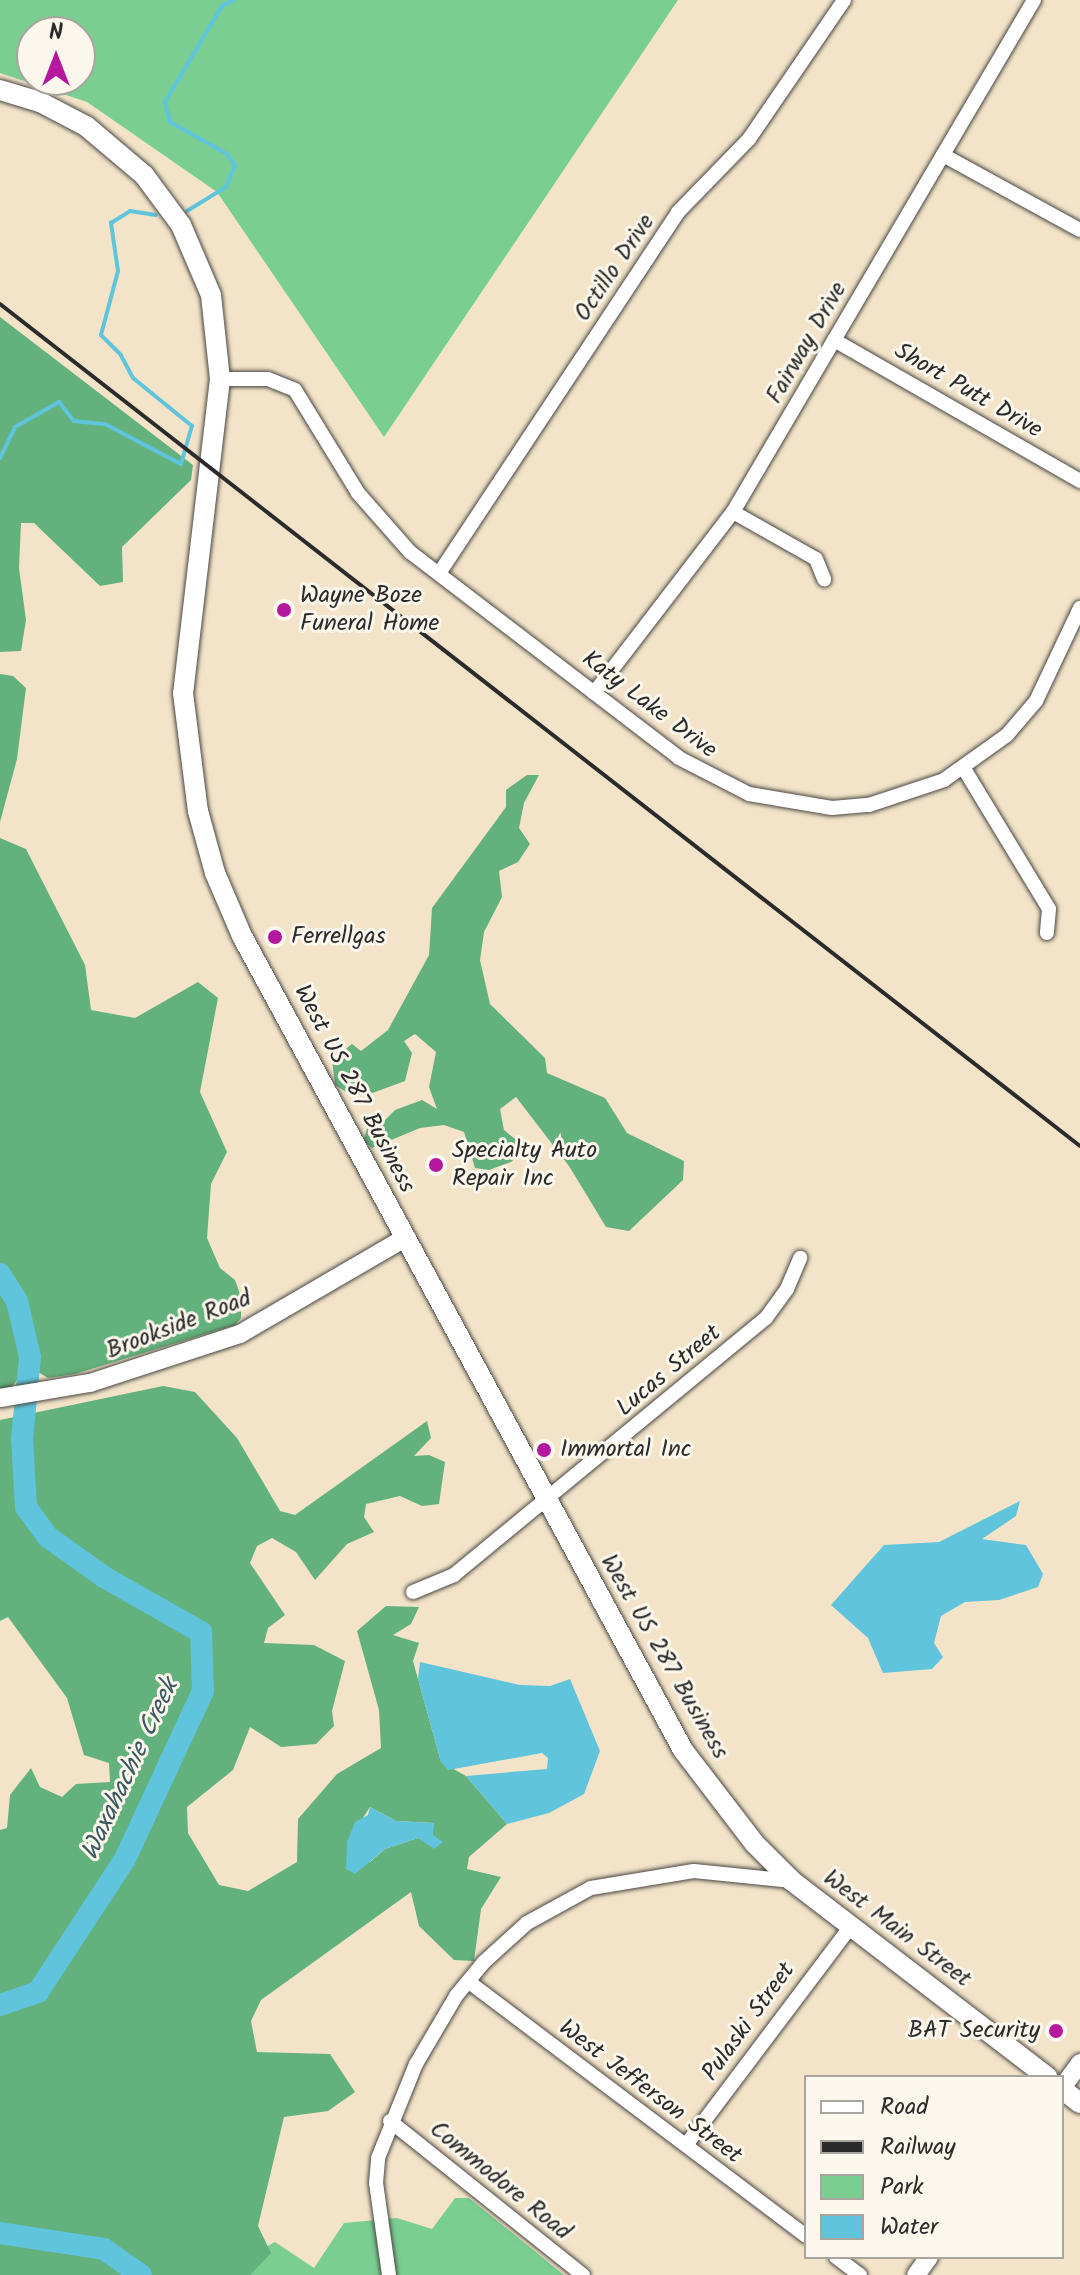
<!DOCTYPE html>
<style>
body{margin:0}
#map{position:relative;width:1080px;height:2275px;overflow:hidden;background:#f3e4c9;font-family:Kalam,sans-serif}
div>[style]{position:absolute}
.green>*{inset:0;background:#7ace92}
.forest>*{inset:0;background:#63b17c}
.water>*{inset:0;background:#5fc4dc}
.stream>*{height:4px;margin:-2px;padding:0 2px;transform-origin:2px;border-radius:2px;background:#5fc4dc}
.river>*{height:22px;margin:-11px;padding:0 11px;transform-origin:11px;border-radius:11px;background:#5fc4dc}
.roads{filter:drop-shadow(0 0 2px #494743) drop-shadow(0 0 2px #494743)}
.street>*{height:14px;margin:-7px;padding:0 7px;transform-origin:7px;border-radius:7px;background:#fff}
.secondary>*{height:18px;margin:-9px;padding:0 9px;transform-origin:9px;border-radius:9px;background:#fff}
.primary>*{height:20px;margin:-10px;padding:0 10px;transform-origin:10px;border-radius:10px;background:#fff}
.rail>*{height:4px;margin:-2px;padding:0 2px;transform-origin:2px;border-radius:2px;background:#2b2b2b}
.dots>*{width:22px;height:22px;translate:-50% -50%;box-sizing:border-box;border:4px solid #fbf7ec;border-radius:50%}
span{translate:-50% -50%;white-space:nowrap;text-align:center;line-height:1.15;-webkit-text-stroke:6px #fbf7ec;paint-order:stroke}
.street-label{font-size:24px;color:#2b2b2b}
.poi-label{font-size:24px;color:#2b2b2b}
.left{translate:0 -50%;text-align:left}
.right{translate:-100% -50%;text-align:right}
.water-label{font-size:26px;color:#3b5960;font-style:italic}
.legend{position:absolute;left:804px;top:2075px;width:260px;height:184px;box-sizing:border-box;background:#fbf7ec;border:2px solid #a8a59f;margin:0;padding:10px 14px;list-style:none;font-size:24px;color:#2b2b2b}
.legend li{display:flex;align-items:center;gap:16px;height:40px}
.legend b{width:40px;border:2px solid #a8a59f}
.north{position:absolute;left:16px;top:16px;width:80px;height:80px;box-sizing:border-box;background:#fbf7ec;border:2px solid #a8a59f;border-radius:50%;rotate:0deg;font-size:22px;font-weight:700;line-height:32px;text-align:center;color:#2b2b2b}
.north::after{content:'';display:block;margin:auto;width:28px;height:36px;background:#b5179e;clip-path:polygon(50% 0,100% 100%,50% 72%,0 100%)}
</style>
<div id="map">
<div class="green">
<div style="clip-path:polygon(evenodd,0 0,678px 0,384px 437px,217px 192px,87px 102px,0 73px,0 0,32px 32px,80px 32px,80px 80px,32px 80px,32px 32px)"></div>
<div style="clip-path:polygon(455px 2198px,469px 2198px,564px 2275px,214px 2275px,275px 2242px,314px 2268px,344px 2223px,397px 2218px,432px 2229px)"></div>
</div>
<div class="forest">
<div style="clip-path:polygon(0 317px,193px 465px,191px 480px,122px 547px,123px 582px,100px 586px,34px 523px,21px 523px,19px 568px,26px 620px,21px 651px,0 652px)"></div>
<div style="clip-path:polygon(0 674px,13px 676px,26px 688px,17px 759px,0 822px)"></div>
<div style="clip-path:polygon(527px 775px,539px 775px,524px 803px,519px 828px,530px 844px,518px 862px,499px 871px,502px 897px,484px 932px,480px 960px,490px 1004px,545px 1058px,547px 1073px,605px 1098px,627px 1133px,684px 1161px,683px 1180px,629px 1231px,606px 1227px,569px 1166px,516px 1097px,500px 1109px,504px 1130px,526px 1148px,511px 1162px,489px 1170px,475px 1168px,464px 1132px,444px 1125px,420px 1128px,372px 1148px,363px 1141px,369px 1123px,382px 1123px,395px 1110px,422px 1100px,437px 1109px,429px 1087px,436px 1052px,415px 1034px,404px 1041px,412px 1053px,405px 1081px,367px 1095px,351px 1095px,335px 1085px,332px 1060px,352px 1044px,361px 1051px,388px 1030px,429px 955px,432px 908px,506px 807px,506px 790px)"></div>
<div style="clip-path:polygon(0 838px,26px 849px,85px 965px,91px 1010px,135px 1018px,198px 982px,218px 998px,200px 1092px,227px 1152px,211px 1184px,207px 1238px,220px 1268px,235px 1280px,241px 1297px,241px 1318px,235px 1325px,75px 1374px,48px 1378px,28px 1366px,10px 1389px,0 1390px)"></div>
<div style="clip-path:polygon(evenodd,163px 1386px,195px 1392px,237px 1438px,280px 1511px,295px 1515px,427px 1421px,431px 1438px,414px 1456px,429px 1455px,445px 1462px,439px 1504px,422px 1506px,400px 1496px,366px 1504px,364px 1517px,374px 1532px,347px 1544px,315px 1580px,296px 1552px,272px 1538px,257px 1546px,250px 1563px,285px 1615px,268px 1628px,264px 1643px,314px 1645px,345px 1661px,332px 1711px,334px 1726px,316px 1744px,281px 1747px,250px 1727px,233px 1770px,187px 1807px,188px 1833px,219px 1885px,248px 1891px,297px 1862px,298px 1819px,337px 1774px,381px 1748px,379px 1710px,357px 1631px,386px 1606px,419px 1607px,411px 1624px,393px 1635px,419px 1643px,413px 1661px,441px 1762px,466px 1776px,507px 1824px,469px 1857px,467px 1869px,501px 1877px,481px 1909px,474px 1961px,454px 1960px,419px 1926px,411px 1892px,261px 2000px,251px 2021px,257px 2052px,330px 2054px,355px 2092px,328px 2111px,284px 2117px,258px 2226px,271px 2253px,250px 2275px,0 2275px,0 1830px,7px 1828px,10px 1795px,31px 1768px,40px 1787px,62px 1797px,76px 1784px,110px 1782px,109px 1763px,84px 1755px,67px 1698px,8px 1617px,0 1621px,0 1420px,163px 1386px,370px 1807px,396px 1821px,434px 1823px,430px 1842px,418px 1838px,385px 1849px,370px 1862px,347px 1842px,370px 1807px)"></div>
</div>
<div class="water">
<div style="clip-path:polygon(1020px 1501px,1016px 1516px,982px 1539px,1026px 1545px,1043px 1574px,1038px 1587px,999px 1600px,965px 1602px,941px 1616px,934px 1643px,943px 1657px,932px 1669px,883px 1673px,868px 1638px,831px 1605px,884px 1545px,939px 1542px)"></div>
<div style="clip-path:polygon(420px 1662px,520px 1685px,550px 1686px,570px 1679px,600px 1751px,584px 1794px,549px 1813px,507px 1824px,466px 1776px,547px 1769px,548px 1758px,542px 1753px,448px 1770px,441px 1762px,418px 1679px)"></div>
<div style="clip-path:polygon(370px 1807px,396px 1821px,434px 1823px,433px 1835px,443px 1842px,434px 1849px,418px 1838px,385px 1849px,355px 1874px,346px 1869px,347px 1842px,355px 1822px,368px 1815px)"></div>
</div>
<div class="stream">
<div style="left:187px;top:211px;width:46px;rotate:-31.6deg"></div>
<div style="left:226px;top:187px;width:24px;rotate:-68deg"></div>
<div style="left:235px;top:165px;width:14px;rotate:-126deg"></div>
<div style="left:227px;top:154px;width:65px;rotate:-150.7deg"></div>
<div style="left:170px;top:122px;width:21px;rotate:-104deg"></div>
<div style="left:165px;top:102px;width:112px;rotate:-59.3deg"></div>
<div style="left:222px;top:6px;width:13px;rotate:-27deg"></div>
<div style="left:0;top:458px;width:34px;rotate:-64deg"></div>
<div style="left:15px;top:427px;width:51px;rotate:-29.6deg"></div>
<div style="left:59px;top:402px;width:24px;rotate:52deg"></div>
<div style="left:74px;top:421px;width:31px;rotate:6deg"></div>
<div style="left:105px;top:424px;width:86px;rotate:27.8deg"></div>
<div style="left:181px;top:464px;width:40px;rotate:-74deg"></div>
<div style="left:192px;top:426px;width:76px;rotate:-140.9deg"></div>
<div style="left:133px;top:378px;width:26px;rotate:-118deg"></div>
<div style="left:121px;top:355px;width:28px;rotate:-135deg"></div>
<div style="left:101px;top:335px;width:66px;rotate:-75.1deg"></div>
<div style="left:118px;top:271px;width:49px;rotate:-98.3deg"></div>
<div style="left:111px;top:223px;width:22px;rotate:-32deg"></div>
<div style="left:130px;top:211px;width:26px;rotate:9deg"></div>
</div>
<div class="river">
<div style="left:0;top:1274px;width:32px;rotate:58deg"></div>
<div style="left:17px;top:1301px;width:57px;rotate:76.9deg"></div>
<div style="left:30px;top:1357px;width:81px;rotate:95.6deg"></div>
<div style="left:22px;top:1438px;width:69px;rotate:86.7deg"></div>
<div style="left:26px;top:1507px;width:37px;rotate:54deg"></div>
<div style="left:48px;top:1537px;width:69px;rotate:35.5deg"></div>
<div style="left:104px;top:1577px;width:112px;rotate:29.6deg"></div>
<div style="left:201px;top:1632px;width:59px;rotate:88.1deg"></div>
<div style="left:203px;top:1691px;width:185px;rotate:114.9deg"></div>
<div style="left:125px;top:1859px;width:159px;rotate:123.2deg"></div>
<div style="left:38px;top:1992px;width:40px;rotate:161.1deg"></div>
<div style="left:0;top:2233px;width:105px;rotate:8.7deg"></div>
<div style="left:104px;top:2249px;width:45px;rotate:35.1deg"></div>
</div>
<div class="roads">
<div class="street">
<div style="left:943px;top:155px;width:156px;rotate:28.7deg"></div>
<div style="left:834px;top:340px;width:284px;rotate:29.8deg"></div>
<div style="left:220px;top:379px;width:48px"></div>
<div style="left:268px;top:379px;width:29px;rotate:22deg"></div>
<div style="left:295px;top:390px;width:121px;rotate:58.5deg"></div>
<div style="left:358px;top:493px;width:79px;rotate:48.6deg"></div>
<div style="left:410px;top:552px;width:339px;rotate:37.4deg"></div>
<div style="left:679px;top:758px;width:79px;rotate:27.2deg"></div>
<div style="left:749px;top:794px;width:84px;rotate:9.6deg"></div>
<div style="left:832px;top:808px;width:37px;rotate:-5deg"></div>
<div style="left:869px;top:805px;width:79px;rotate:-18.4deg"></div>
<div style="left:944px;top:780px;width:77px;rotate:-35.5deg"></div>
<div style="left:1007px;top:735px;width:45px;rotate:-49.5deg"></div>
<div style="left:1036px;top:701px;width:103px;rotate:-64.7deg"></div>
<div style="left:733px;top:512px;width:95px;rotate:29.5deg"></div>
<div style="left:816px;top:559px;width:22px;rotate:68deg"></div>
<div style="left:440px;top:572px;width:432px;rotate:-56.5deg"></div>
<div style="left:678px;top:212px;width:102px;rotate:-45.8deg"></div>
<div style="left:749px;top:139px;width:168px;rotate:-55.6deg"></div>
<div style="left:594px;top:693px;width:228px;rotate:-52.5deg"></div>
<div style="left:733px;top:512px;width:594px;rotate:-59.55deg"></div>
<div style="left:963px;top:767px;width:166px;rotate:58.8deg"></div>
<div style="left:1049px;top:909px;width:24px;rotate:95deg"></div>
<div style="left:413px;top:1592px;width:44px;rotate:-22.5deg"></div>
<div style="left:454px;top:1575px;width:404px;rotate:-39.5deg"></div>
<div style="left:766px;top:1318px;width:36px;rotate:-54deg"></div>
<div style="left:787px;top:1289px;width:34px;rotate:-67deg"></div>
<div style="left:469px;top:1982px;width:422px;rotate:37deg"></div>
<div style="left:390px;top:2121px;width:247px;rotate:38.6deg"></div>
<div style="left:686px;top:2145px;width:274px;rotate:-53deg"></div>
<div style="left:836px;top:2257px;width:30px;rotate:37deg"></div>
<div style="left:389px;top:2275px;width:93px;rotate:-98deg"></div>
<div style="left:376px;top:2183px;width:25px;rotate:-85deg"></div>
<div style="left:378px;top:2158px;width:101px;rotate:-68deg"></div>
<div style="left:416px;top:2064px;width:79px;rotate:-59.5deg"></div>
<div style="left:456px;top:1996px;width:44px;rotate:-50.5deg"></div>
<div style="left:484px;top:1962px;width:58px;rotate:-42.2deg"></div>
<div style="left:527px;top:1923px;width:73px;rotate:-28.7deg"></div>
<div style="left:591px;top:1888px;width:104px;rotate:-9.4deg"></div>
<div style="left:694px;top:1871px;width:99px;rotate:5.8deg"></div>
</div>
<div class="secondary">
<div style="left:0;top:1398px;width:91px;rotate:-9.5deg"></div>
<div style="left:90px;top:1383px;width:158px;rotate:-18.1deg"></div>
<div style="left:240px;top:1334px;width:191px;rotate:-30.2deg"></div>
<div style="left:1062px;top:2088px;width:31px;rotate:-54deg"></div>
<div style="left:916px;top:2275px;width:22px;rotate:-54deg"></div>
</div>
<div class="primary">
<div style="left:0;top:90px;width:42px;rotate:16.7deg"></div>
<div style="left:40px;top:102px;width:52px;rotate:27.6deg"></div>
<div style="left:86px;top:126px;width:76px;rotate:40.2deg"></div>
<div style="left:144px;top:175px;width:62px;rotate:53.5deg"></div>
<div style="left:181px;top:225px;width:76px;rotate:66.8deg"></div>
<div style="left:211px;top:295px;width:84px;rotate:83.9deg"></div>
<div style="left:220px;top:379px;width:316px;rotate:96.7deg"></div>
<div style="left:183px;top:693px;width:119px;rotate:82.8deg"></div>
<div style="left:198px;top:811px;width:64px;rotate:74.7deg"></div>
<div style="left:215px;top:873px;width:69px;rotate:66.8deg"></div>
<div style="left:242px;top:936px;width:926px;rotate:61.55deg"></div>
<div style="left:683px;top:1750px;width:117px;rotate:52.6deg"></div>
<div style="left:754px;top:1843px;width:54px;rotate:45deg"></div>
<div style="left:792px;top:1881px;width:322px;rotate:37.5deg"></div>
<div style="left:1062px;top:2089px;width:23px;rotate:38deg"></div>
</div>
</div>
<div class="rail">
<div style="left:0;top:304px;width:1369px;rotate:37.94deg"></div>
</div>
<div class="dots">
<div style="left:284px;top:610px;background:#b5179e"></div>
<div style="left:275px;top:937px;background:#b5179e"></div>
<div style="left:436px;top:1165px;background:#b5179e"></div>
<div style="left:544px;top:1450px;background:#b5179e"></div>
<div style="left:1056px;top:2031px;background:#b5179e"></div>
</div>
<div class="street-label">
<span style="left:615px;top:268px;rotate:-56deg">Octillo Drive</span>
<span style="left:807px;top:343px;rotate:-60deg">Fairway Drive</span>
<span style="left:968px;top:391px;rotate:30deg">Short Putt Drive</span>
<span style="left:649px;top:705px;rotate:37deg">Katy Lake Drive</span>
<span style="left:354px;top:1089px;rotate:62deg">West US 287 Business</span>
<span style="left:179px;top:1325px;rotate:-21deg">Brookside Road</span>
<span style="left:669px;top:1371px;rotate:-40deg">Lucas Street</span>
<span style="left:664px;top:1657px;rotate:60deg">West US 287 Business</span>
<span style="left:897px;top:1929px;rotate:37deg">West Main Street</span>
<span style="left:749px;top:2022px;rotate:-54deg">Pulaski Street</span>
<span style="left:650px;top:2092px;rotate:37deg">West Jefferson Street</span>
<span style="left:500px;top:2181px;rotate:39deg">Commodore Road</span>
</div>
<div class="poi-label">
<span class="left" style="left:300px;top:610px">Wayne Boze<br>Funeral Home</span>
<span class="left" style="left:291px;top:937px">Ferrellgas</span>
<span class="left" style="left:452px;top:1165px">Specialty Auto<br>Repair Inc</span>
<span class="left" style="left:560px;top:1450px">Immortal Inc</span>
<span class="right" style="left:1040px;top:2031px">BAT Security</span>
</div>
<div class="water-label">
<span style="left:131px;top:1770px;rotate:-65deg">Waxahachie Creek</span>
</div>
<ul class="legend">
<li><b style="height:10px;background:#fff"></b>Road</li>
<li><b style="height:10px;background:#2b2b2b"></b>Railway</li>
<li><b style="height:22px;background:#7ace92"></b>Park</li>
<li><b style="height:22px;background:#5fc4dc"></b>Water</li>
</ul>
<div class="north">N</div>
</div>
